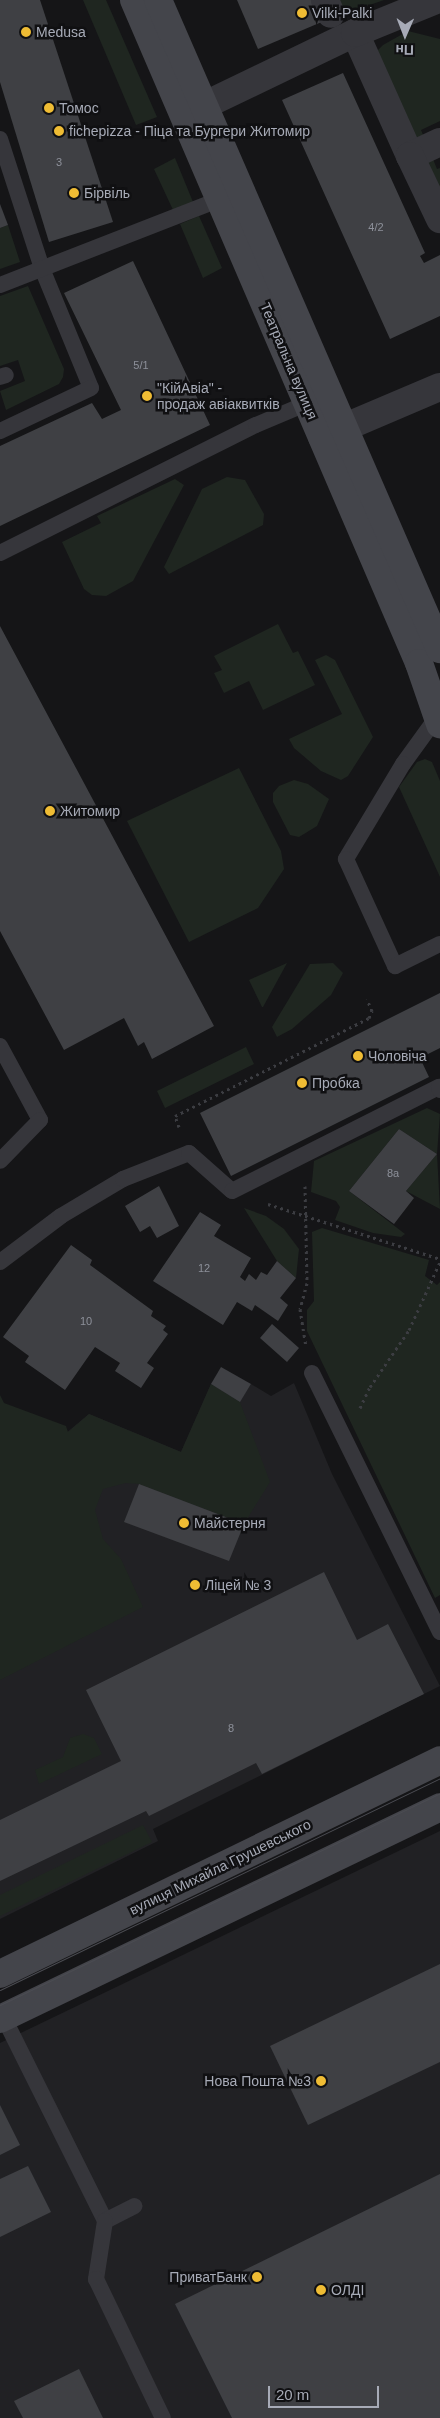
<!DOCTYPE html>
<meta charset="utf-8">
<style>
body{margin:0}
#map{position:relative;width:440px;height:2418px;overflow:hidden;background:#151517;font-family:Arial,sans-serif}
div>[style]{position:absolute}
.built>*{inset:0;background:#212124}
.green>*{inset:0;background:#1f2620}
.building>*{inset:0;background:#3f4044}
.path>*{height:3px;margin-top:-1.5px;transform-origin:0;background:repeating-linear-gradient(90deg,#3c3d42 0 2.5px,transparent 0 6.5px)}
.lane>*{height:16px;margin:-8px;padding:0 8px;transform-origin:8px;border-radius:8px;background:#36363b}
.street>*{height:28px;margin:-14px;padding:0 14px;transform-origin:14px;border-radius:14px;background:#36363b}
.secondary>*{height:28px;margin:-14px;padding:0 14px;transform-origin:14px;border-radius:14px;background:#44454b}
.tram>*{height:1px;margin:-0.5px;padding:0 0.5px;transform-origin:0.5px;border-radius:0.5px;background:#4b4c52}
.dots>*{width:14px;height:14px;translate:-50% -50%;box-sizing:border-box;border:2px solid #101012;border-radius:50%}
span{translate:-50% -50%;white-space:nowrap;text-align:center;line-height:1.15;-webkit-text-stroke:5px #101012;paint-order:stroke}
.number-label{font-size:11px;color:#8d909a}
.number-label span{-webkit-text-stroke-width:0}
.poi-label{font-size:14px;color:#a7abb7}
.left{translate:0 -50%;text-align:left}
.right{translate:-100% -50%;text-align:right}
.street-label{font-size:14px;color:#a7abb7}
.north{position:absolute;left:380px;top:10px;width:50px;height:50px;-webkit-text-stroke:4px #101012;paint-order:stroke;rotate:181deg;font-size:14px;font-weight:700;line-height:20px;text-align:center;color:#a7abb7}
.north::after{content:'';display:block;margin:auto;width:18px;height:22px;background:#a7abb7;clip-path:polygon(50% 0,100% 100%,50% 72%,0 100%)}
.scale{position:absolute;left:268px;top:2386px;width:111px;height:22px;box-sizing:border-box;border:2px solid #a7abb7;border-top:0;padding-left:6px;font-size:15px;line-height:18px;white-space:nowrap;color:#a7abb7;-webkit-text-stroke:4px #101012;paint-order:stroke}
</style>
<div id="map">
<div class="built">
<div style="clip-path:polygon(294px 1383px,332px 1474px,440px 1686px,153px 1829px,158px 1841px,0 1919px,0 1488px,89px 1414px,181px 1452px,211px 1384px,240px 1401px,251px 1384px,271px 1396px)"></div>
<div style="clip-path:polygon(440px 1831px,440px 2418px,0 2418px,0 2043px)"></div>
</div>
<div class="green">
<div style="clip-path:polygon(83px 0,106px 0,157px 117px,136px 125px)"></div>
<div style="clip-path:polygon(332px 0,384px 0,338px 16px)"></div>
<div style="clip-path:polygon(408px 31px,440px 39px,440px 121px,421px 130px,437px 169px,440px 168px,440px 194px,370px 58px,383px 45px)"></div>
<div style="clip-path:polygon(175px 158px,193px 202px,173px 210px,154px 169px)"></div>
<div style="clip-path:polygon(199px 216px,222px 268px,203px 278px,180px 224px)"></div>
<div style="clip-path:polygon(8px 225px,20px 262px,0 269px,0 228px)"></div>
<div style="clip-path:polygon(28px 286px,64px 369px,63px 377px,59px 384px,6px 410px,0 391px,25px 381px,18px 360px,0 366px,0 296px)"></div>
<div style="clip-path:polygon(227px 477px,245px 480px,264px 514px,263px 525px,169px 574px,164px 567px,202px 489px)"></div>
<div style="clip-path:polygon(175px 479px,184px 485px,133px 581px,106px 596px,92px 595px,84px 589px,62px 542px,101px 523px,97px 516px)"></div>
<div style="clip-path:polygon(278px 624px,293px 653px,298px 651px,315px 685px,263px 710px,249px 681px,224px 693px,214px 673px,222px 670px,214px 656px)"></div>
<div style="clip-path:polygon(326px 655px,335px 660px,373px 737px,348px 776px,341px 780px,321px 771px,294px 748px,289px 739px,342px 714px,315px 660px)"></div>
<div style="clip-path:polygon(425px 759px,432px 762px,440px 781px,440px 877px,399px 787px,417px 762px)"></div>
<div style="clip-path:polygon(239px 768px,281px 851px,284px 869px,258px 908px,189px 942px,127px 821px)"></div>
<div style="clip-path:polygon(294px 780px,308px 784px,329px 799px,317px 826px,299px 837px,290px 835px,273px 802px,273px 793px,279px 786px)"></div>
<div style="clip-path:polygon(287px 963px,263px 1007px,262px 1007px,249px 980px)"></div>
<div style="clip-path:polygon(333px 963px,343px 973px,331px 995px,292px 1029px,277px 1037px,272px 1027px,310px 964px)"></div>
<div style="clip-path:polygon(246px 1047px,254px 1064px,165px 1108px,157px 1091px)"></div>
<div style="clip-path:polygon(427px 1108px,440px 1114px,437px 1154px,440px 1209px,406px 1191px,437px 1154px,399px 1129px,349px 1191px,405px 1234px,401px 1237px,373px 1233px,335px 1220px,340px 1207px,336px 1201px,311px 1192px,314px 1161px)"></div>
<div style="clip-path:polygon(244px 1208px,266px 1216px,284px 1229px,299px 1249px,296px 1278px,277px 1261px)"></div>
<div style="clip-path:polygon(322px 1228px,429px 1260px,425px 1276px,437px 1285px,440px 1282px,440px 1595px,435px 1598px,307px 1331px,307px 1310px,314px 1301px,312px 1232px)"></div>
<div style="clip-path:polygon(211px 1384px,240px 1402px,270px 1482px,244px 1524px,139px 1484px,126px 1483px,103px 1489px,95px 1510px,103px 1539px,121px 1559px,143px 1607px,0 1680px,0 1395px,4px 1403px,66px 1426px,68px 1432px,89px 1414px,181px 1452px)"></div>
<div style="clip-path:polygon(83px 1734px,94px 1738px,102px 1754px,39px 1784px,35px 1770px,63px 1757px,70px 1738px)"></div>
<div style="clip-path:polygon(143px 1825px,152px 1842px,0 1916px,0 1895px)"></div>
</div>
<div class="building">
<div style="clip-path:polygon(0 0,40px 0,113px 222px,49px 242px,0 82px)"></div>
<div style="clip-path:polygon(237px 0,315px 0,324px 21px,258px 49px)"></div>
<div style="clip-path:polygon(343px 73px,425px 253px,420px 256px,424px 263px,440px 255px,440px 316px,390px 339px,282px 100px)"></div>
<div style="clip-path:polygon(0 204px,8px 225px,0 228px)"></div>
<div style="clip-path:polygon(133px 261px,210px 425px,0 526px,0 446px,92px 403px,102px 419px,121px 410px,64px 293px)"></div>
<div style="clip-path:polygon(0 626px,214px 1026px,152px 1059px,144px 1042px,138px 1046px,124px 1018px,64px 1050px,0 931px)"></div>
<div style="clip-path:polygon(440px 993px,440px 1048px,420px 1058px,429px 1077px,231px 1176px,200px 1113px)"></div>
<div style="clip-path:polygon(399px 1129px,437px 1154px,406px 1191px,414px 1198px,394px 1224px,349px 1191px)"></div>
<div style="clip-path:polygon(159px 1186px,179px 1226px,157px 1238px,150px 1226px,140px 1232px,125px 1206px)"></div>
<div style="clip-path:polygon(200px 1212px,221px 1225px,214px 1236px,251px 1258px,240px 1277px,245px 1281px,249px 1274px,256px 1280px,261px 1272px,267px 1275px,277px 1261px,296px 1278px,280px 1298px,288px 1305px,278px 1321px,255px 1305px,252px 1311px,237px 1302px,223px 1325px,153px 1281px)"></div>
<div style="clip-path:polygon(71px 1245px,92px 1260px,90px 1265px,153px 1311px,151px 1316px,166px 1326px,163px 1330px,168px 1334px,147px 1363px,154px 1368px,141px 1388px,115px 1371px,120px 1363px,95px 1347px,65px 1390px,25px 1362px,29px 1356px,3px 1337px)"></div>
<div style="clip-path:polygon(272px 1324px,299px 1348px,287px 1362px,260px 1338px)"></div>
<div style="clip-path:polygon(221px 1367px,251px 1384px,240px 1402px,211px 1384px)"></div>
<div style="clip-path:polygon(139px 1484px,244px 1524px,229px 1561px,124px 1522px)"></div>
<div style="clip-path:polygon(324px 1572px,357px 1640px,388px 1624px,424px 1694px,262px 1774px,256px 1763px,149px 1816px,146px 1811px,0 1881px,0 1820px,121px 1761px,86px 1690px)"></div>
<div style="clip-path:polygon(440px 1964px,440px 2062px,308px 2125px,270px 2046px)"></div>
<div style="clip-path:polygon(0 2105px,20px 2145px,0 2155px)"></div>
<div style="clip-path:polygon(28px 2166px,51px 2212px,0 2237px,0 2179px)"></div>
<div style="clip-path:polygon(440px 2174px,440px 2418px,232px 2418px,175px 2304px)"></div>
<div style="clip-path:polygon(79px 2369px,103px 2418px,23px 2418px,14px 2401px)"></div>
</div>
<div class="path">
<div style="left:179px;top:1127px;width:12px;rotate:-110deg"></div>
<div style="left:175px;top:1116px;width:217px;rotate:-26.8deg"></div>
<div style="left:369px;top:1018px;width:8px;rotate:-67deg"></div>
<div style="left:372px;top:1011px;width:13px;rotate:-113deg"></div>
<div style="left:305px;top:1186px;width:97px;rotate:88.8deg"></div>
<div style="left:307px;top:1283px;width:27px;rotate:105deg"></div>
<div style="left:300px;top:1309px;width:37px;rotate:81deg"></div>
<div style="left:268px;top:1204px;width:181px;rotate:17.7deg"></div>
<div style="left:360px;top:1408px;width:23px;rotate:-65deg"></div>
<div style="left:370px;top:1387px;width:69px;rotate:-55.6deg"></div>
<div style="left:409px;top:1330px;width:75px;rotate:-65.5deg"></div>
</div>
<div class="lane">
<div style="left:0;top:139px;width:139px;rotate:72deg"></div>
<div style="left:43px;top:271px;width:126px;rotate:67.7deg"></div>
<div style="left:91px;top:388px;width:101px;rotate:154.7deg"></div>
<div style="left:0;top:285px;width:234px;rotate:-21.3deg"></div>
<div style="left:0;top:377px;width:6px;rotate:-18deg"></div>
<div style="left:0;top:553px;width:286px;rotate:-26.6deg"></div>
<div style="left:256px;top:425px;width:56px;rotate:-22.9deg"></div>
<div style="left:437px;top:717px;width:58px;rotate:125.9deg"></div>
<div style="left:403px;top:764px;width:111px;rotate:121deg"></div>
<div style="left:346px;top:859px;width:118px;rotate:65.4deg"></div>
<div style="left:395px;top:966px;width:50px;rotate:-26.1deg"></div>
<div style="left:0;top:1046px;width:84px;rotate:61.6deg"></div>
<div style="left:40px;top:1120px;width:57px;rotate:134.3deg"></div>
<div style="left:0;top:1262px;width:76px;rotate:-37deg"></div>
<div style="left:61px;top:1216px;width:72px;rotate:-30.8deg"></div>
<div style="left:123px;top:1179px;width:71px;rotate:-21.5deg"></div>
<div style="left:189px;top:1153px;width:57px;rotate:41.5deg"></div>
<div style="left:232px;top:1191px;width:232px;rotate:-26.7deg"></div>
<div style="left:439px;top:1087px;width:3px;rotate:72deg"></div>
<div style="left:312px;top:1373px;width:289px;rotate:63.7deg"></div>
<div style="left:4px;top:2018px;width:227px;rotate:63.5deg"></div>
<div style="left:105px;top:2221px;width:33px;rotate:-27deg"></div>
<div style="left:105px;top:2221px;width:59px;rotate:98.8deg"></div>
<div style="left:96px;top:2279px;width:154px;rotate:64.3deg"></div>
</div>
<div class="street">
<div style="left:325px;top:0;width:15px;rotate:67deg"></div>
<div style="left:355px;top:33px;width:135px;rotate:65.9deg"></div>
<div style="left:410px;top:156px;width:33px;rotate:-25deg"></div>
<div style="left:203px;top:106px;width:169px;rotate:-25.7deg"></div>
<div style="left:355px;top:33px;width:87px;rotate:-22.2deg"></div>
<div style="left:410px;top:156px;width:70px;rotate:64.5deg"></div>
<div style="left:322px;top:437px;width:128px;rotate:-23deg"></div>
</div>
<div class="secondary">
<div style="left:134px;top:0;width:722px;rotate:66.74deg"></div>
<div style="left:419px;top:663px;width:65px;rotate:71deg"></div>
<div style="left:158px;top:0;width:708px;rotate:66.51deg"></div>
<div style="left:0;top:1974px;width:489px;rotate:-25.9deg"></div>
<div style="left:0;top:2019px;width:488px;rotate:-25.7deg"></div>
</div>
<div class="tram">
<div style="left:0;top:1990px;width:488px;rotate:-25.7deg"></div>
<div style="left:0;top:2005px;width:488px;rotate:-25.7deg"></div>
</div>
<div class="dots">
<div style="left:302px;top:13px;background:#efbc34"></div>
<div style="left:26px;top:32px;background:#efbc34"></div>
<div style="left:49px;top:108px;background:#efbc34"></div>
<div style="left:59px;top:131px;background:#efbc34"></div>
<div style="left:74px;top:193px;background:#efbc34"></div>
<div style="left:147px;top:396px;background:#efbc34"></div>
<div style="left:50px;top:811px;background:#efbc34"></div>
<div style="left:358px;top:1056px;background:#efbc34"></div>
<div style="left:302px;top:1083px;background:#efbc34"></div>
<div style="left:184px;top:1523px;background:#efbc34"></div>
<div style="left:195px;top:1585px;background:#efbc34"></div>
<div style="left:321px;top:2081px;background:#efbc34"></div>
<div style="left:257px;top:2277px;background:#efbc34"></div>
<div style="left:321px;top:2290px;background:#efbc34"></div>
</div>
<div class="number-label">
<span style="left:59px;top:162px">3</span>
<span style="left:376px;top:227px">4/2</span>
<span style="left:141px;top:365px">5/1</span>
<span style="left:393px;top:1173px">8а</span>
<span style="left:204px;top:1268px">12</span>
<span style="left:86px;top:1321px">10</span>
<span style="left:231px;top:1728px">8</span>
</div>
<div class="poi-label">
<span class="left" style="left:312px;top:13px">Vilki-Palki</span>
<span class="left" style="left:36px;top:32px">Medusa</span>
<span class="left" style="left:59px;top:108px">Томос</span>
<span class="left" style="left:69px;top:131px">fichepizza - Піца та Бургери Житомир</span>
<span class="left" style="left:84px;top:193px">Бірвіль</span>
<span class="left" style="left:157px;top:396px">"КійАвіа" -<br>продаж авіаквитків</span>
<span class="left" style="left:60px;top:811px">Житомир</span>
<span class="left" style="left:368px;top:1056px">Чоловіча</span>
<span class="left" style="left:312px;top:1083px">Пробка</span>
<span class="left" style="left:194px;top:1523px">Майстерня</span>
<span class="left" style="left:205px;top:1585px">Ліцей № 3</span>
<span class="right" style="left:311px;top:2081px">Нова Пошта №3</span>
<span class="right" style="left:247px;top:2277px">ПриватБанк</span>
<span class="left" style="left:331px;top:2290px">ОЛДІ</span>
</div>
<div class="street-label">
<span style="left:289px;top:361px;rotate:67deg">Театральна вулиця</span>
<span style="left:220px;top:1867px;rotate:-26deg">вулиця Михайла Грушевського</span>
</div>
<div class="north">Пн</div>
<div class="scale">20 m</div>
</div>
